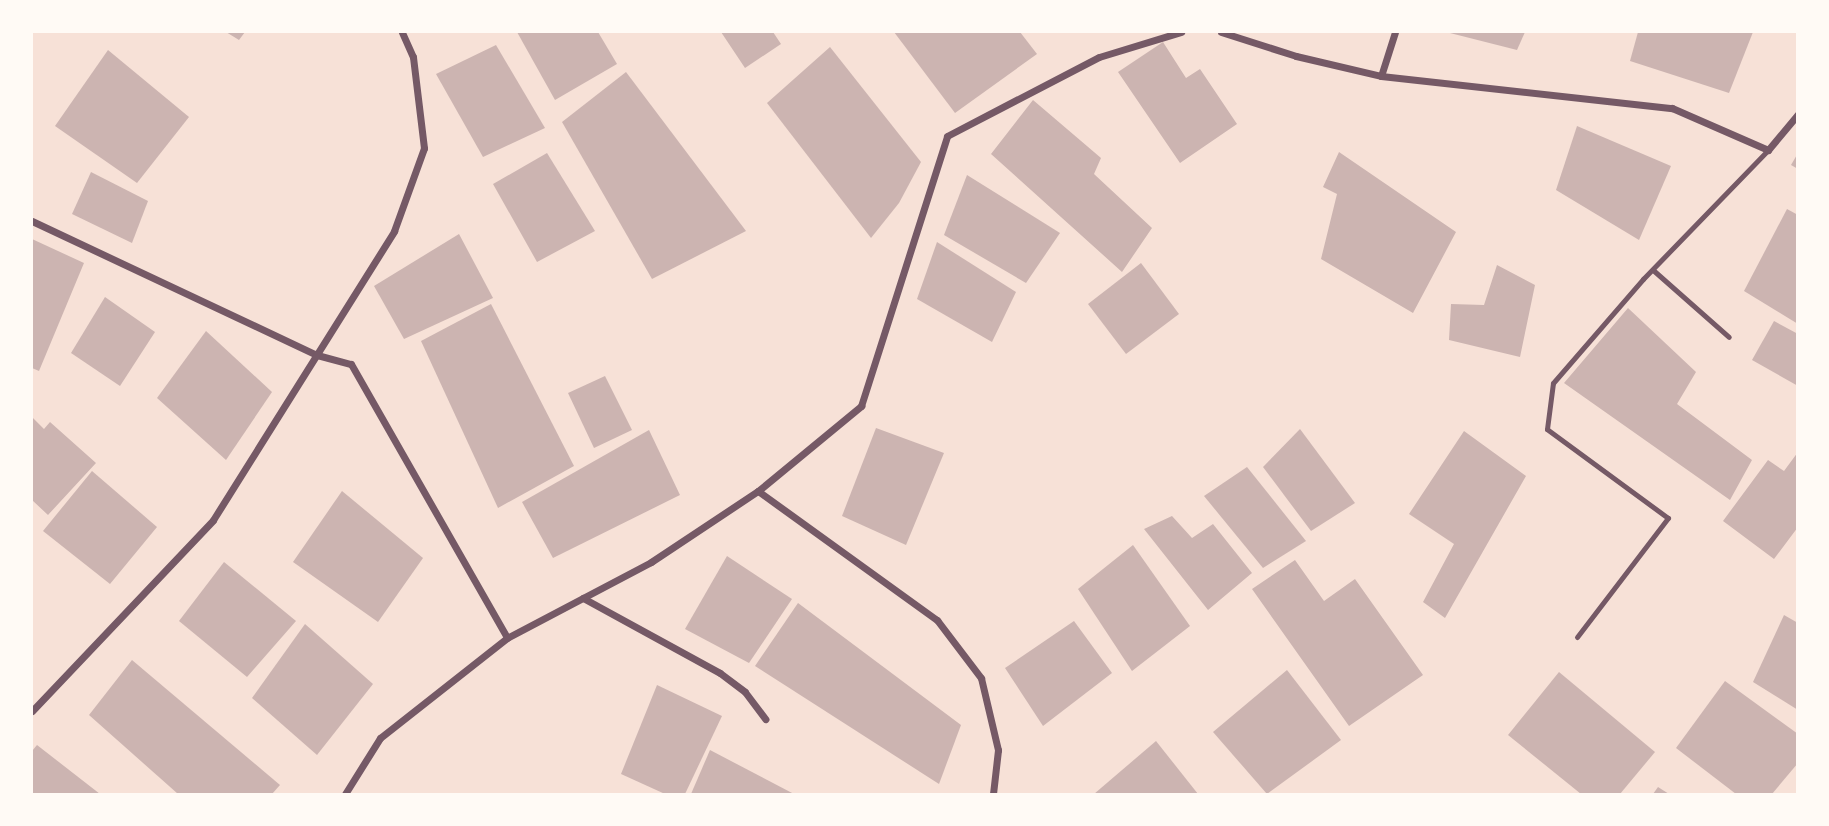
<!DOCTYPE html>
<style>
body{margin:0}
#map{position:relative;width:1829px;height:826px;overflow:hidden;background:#f7e1d7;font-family:Karla,sans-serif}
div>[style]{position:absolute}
.building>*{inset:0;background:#ccb4b1}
.service>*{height:5px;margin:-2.5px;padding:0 2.5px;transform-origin:2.5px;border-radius:2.5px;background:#755966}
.minor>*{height:7px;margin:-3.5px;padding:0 3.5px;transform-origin:3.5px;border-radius:3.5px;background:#755966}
span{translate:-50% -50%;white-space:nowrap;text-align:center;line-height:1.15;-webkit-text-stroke:7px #fffaf5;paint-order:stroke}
.frame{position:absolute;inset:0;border:33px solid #fffaf5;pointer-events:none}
</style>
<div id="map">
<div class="building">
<div style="clip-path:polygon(226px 32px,245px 32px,239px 40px)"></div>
<div style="clip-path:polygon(517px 32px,598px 32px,617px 64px,555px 100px)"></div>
<div style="clip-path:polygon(721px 32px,773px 32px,781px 44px,745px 68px)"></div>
<div style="clip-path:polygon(894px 32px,1020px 32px,1037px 54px,955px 113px)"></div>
<div style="clip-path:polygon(1446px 32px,1525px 32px,1517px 50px)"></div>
<div style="clip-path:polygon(1638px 32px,1753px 32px,1729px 93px,1630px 61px)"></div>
<div style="clip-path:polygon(1163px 42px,1186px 78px,1200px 69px,1237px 124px,1180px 163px,1118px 72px)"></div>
<div style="clip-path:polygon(496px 45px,545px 128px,483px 157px,436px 74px)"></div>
<div style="clip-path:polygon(830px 47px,921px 162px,899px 203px,871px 238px,767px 103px)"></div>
<div style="clip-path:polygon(108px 50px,189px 117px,137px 183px,55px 126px)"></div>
<div style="clip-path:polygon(626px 72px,746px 231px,652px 279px,562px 122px)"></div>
<div style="clip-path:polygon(1033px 100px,1101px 158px,1094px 174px,1152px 228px,1122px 272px,991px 154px)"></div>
<div style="clip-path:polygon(1577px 126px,1671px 166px,1639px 240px,1556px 190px)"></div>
<div style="clip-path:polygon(1339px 152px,1456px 232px,1413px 313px,1321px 259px,1337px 194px,1323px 187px)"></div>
<div style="clip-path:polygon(547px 153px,595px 231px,537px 262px,493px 184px)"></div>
<div style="clip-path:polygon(1798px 153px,1798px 169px,1791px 165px)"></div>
<div style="clip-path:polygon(91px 172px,148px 201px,132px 243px,72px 214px)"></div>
<div style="clip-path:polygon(967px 175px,1060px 233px,1026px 283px,944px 235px)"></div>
<div style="clip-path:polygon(1787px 209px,1798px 215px,1798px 324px,1744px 291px)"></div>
<div style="clip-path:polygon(459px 234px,493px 298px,404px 339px,374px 286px)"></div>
<div style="clip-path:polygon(32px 239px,84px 263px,39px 371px,32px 368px)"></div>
<div style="clip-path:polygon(937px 242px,1016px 292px,992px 342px,917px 299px)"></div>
<div style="clip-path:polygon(1141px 263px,1179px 314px,1126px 354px,1088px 304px)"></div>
<div style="clip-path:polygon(1497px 265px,1535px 285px,1520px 357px,1449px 340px,1451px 304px,1484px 305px)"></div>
<div style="clip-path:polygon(105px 297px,155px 332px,120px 386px,71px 353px)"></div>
<div style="clip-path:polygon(491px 304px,574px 466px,498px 508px,421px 341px)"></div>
<div style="clip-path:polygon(1628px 308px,1696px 372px,1677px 404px,1752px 460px,1730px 500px,1564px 383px)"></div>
<div style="clip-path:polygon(1774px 321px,1798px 334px,1798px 386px,1752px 360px)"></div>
<div style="clip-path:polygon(206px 331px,272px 392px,226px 460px,157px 398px)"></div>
<div style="clip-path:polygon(605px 376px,632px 430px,594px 448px,568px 393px)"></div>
<div style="clip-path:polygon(32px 417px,44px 429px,50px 422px,96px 463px,48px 515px,32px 500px)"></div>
<div style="clip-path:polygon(876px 428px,944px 453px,906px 545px,842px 516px)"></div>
<div style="clip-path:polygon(1300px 429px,1355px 503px,1311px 531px,1263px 467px)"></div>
<div style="clip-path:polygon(649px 430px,680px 495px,553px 558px,522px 502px)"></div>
<div style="clip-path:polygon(1464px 431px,1526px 476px,1445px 618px,1423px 602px,1454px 544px,1409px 514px)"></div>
<div style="clip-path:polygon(1798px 452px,1798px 527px,1774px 559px,1723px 521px,1768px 460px,1784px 471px)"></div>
<div style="clip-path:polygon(1247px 467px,1306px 541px,1263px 568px,1204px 496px)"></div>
<div style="clip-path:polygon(92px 471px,157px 527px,110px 584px,43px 531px)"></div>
<div style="clip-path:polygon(342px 491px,423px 558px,378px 622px,293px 562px)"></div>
<div style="clip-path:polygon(1172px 516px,1192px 538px,1213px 524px,1252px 573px,1208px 610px,1144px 529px)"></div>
<div style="clip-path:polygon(1133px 545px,1190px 626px,1132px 671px,1078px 589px)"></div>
<div style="clip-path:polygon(727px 556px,792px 599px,749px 663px,685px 629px)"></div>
<div style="clip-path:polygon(1295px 560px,1324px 601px,1355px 579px,1423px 675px,1349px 726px,1252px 589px)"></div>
<div style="clip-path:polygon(224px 562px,296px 621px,247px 677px,179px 621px)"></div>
<div style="clip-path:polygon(798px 603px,961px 725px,939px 784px,755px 666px)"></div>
<div style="clip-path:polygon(1784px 615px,1798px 623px,1798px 710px,1753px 682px)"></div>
<div style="clip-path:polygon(1074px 621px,1112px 673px,1043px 726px,1005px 668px)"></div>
<div style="clip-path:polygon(305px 624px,373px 684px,317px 755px,252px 698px)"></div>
<div style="clip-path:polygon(132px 660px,280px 785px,272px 794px,178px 794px,89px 715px)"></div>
<div style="clip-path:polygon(1287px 670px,1341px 740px,1267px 794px,1213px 732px)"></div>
<div style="clip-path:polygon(1559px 672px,1655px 752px,1620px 794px,1581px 794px,1508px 735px)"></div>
<div style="clip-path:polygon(1725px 681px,1798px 734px,1798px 763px,1772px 794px,1736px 794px,1676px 748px)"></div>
<div style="clip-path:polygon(657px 685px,722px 716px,685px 794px,665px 794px,621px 774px)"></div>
<div style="clip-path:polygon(1156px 741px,1198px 794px,1094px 794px)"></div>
<div style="clip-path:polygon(37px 745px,100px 794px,32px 794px,32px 751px)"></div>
<div style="clip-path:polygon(710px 750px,794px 794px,691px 794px)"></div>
<div style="clip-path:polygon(1658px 787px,1669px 794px,1653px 794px)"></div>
</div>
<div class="service">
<div style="left:1653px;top:270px;width:101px;rotate:41.4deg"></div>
<div style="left:1577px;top:637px;width:150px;rotate:-52.6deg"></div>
<div style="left:1668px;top:518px;width:150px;rotate:-143.7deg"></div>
<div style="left:1547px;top:429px;width:46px;rotate:-82.6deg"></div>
<div style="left:1553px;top:383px;width:138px;rotate:-49.1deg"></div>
<div style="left:1643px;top:279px;width:180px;rotate:-45.9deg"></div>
</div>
<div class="minor">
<div style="left:1221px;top:32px;width:79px;rotate:17.7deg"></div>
<div style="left:1296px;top:56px;width:87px;rotate:13.2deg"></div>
<div style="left:1381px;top:76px;width:293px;rotate:6.3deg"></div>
<div style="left:1672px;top:108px;width:105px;rotate:23.6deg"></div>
<div style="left:1768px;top:150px;width:47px;rotate:-50.2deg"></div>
<div style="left:1381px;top:76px;width:46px;rotate:-72.3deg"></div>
<div style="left:32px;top:221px;width:315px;rotate:25.2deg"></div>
<div style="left:317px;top:355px;width:35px;rotate:15deg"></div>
<div style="left:351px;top:364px;width:315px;rotate:60.3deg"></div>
<div style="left:758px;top:491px;width:221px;rotate:35.8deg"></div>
<div style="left:937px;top:620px;width:73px;rotate:52.8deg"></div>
<div style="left:981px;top:678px;width:74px;rotate:76.7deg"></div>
<div style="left:998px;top:750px;width:44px;rotate:96.5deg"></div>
<div style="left:583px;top:598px;width:156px;rotate:28.7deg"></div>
<div style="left:720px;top:673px;width:31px;rotate:37deg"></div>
<div style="left:745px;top:692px;width:34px;rotate:53deg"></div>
<div style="left:32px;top:711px;width:263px;rotate:-46.5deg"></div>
<div style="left:213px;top:520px;width:341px;rotate:-57.9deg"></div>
<div style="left:394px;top:231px;width:88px;rotate:-70.1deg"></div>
<div style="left:424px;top:148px;width:92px;rotate:-96.9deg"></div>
<div style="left:413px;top:57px;width:27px;rotate:-114deg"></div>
<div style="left:345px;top:794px;width:66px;rotate:-58deg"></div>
<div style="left:380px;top:738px;width:162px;rotate:-38.2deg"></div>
<div style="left:507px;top:638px;width:163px;rotate:-27.8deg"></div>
<div style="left:651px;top:562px;width:128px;rotate:-33.6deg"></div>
<div style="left:758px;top:491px;width:134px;rotate:-39.5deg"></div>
<div style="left:861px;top:406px;width:283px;rotate:-72.3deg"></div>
<div style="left:947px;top:136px;width:171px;rotate:-27.5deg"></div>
<div style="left:1099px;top:57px;width:86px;rotate:-17deg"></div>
</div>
<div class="frame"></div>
</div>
